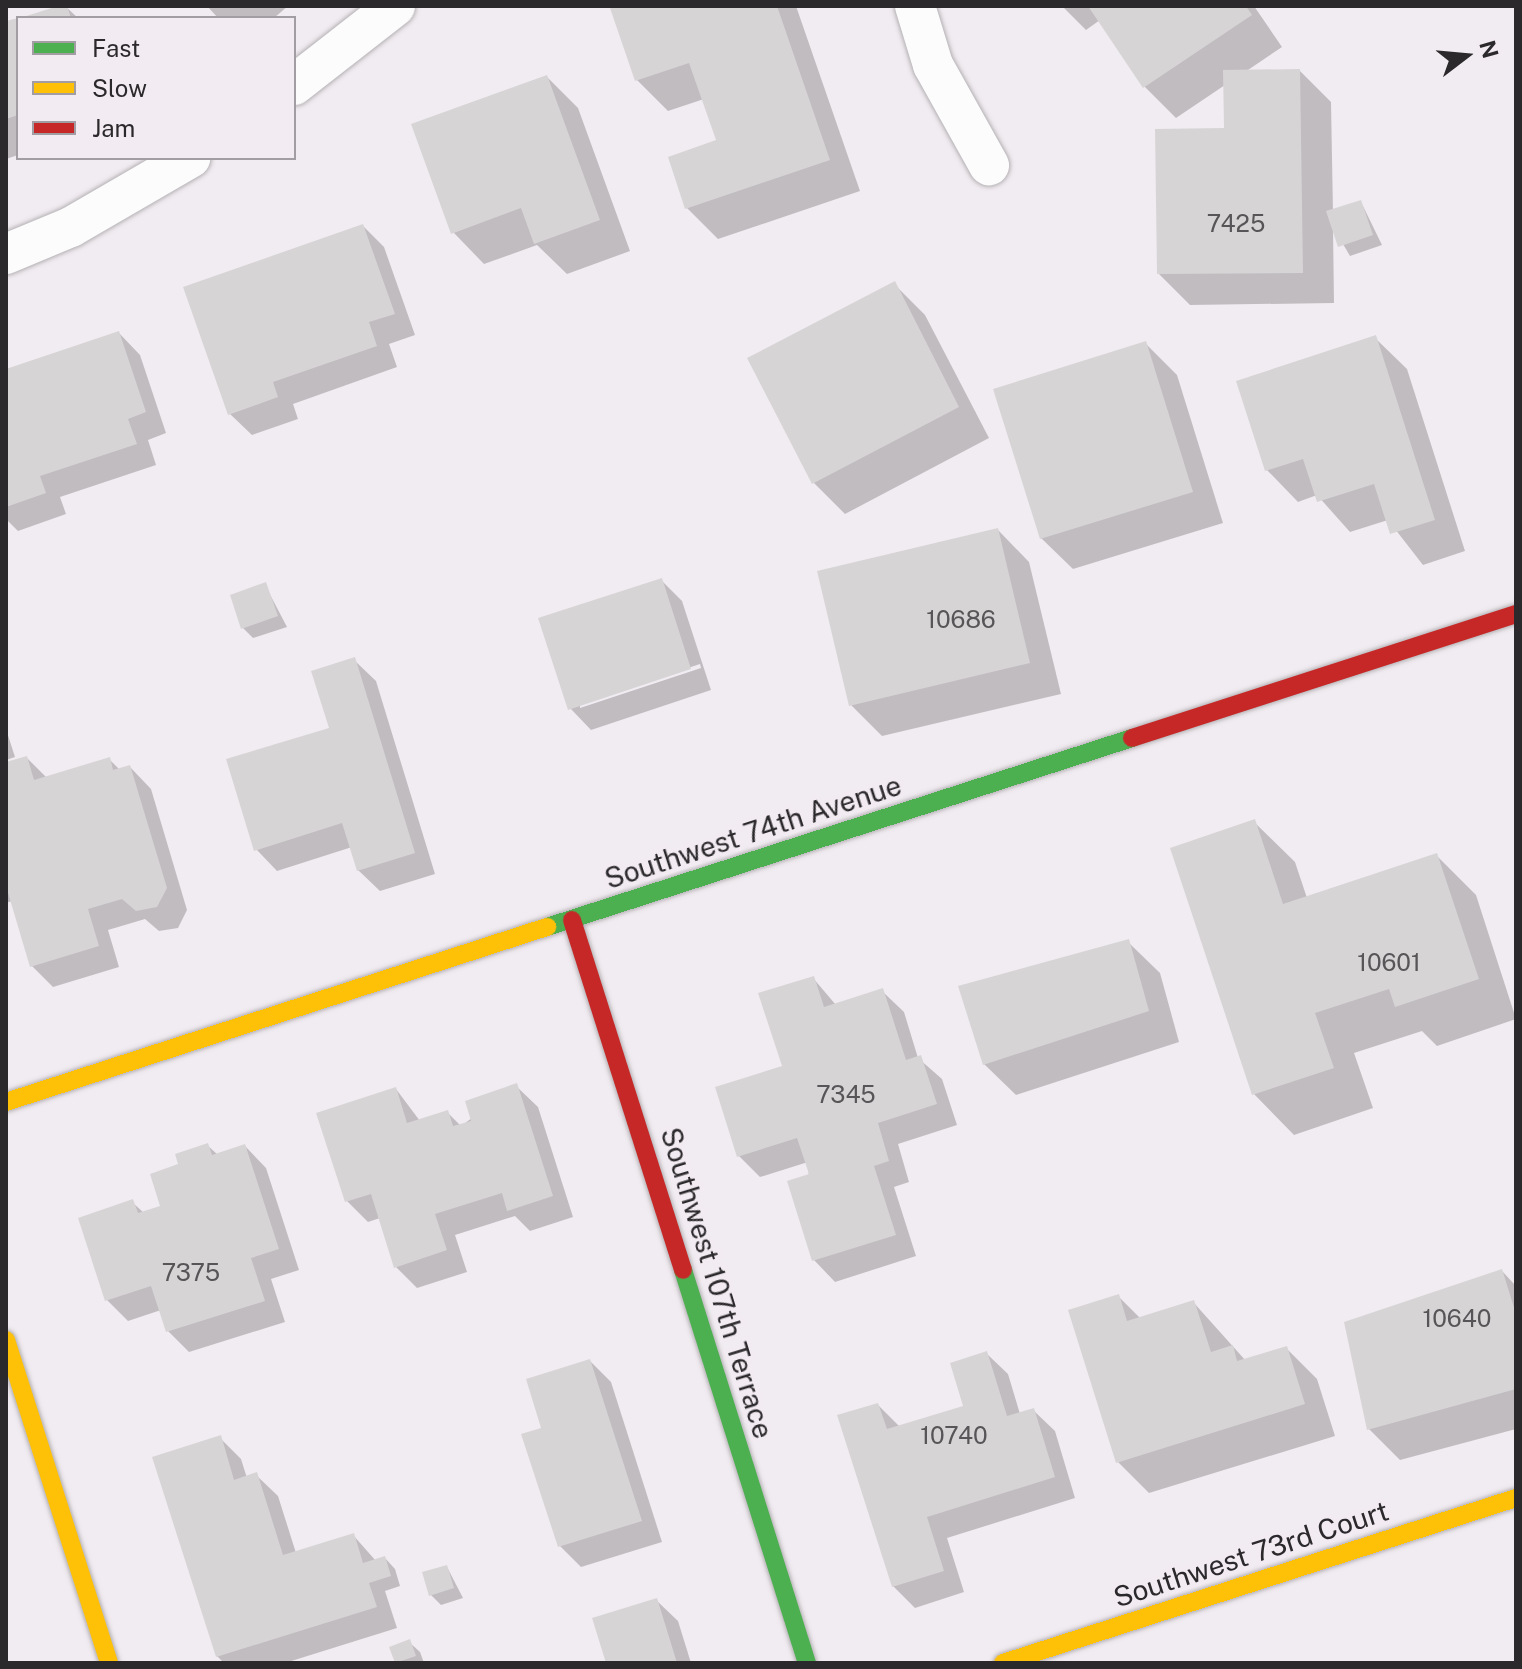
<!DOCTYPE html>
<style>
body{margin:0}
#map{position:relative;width:1522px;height:1669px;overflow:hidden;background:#f1ecf1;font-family:"Public Sans",sans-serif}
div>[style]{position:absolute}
.shadow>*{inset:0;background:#0003}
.building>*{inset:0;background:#d7d4d6}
.roads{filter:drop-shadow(0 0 2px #b4b1b4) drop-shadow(0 0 2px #b4b1b4)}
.street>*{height:40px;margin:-20px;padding:0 20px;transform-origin:20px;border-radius:20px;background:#fdfcfd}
.fast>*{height:18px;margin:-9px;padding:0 9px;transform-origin:9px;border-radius:9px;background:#4caf50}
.slow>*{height:18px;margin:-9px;padding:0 9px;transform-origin:9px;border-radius:9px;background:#ffc107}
.jam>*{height:18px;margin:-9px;padding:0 9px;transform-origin:9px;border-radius:9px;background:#c62828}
span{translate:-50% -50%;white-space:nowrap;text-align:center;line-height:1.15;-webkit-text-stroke:8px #f2ebf2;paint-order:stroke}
.number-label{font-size:24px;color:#575557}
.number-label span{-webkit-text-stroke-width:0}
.street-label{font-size:28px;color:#2b292b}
.frame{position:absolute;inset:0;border:8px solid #2b292b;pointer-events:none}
.legend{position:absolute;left:16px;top:16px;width:280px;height:144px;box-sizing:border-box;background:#f2ebf2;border:2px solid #a29da2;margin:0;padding:10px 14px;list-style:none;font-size:24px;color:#2b292b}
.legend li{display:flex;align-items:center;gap:16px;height:40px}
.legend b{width:40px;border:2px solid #a29da2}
.north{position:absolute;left:1426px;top:16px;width:80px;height:80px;-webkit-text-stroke:6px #f2ebf2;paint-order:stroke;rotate:74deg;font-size:22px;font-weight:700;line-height:32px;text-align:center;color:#2b292b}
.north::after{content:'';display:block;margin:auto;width:28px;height:36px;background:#2b292b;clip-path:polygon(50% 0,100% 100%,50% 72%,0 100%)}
</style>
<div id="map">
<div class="shadow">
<div style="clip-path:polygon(65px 6px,78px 18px,25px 18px)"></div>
<div style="clip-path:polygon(207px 6px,288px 6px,274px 18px,218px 18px)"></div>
<div style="clip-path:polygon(622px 6px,796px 6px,860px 191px,718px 239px,687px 208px,718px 142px,704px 99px,668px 111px,637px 80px,613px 9px)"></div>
<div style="clip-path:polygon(1062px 6px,1254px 6px,1282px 47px,1245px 72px,1300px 71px,1331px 102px,1333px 212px,1361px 202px,1382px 245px,1350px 256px,1333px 227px,1334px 303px,1190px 305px,1159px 274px,1226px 130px,1225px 85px,1176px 118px,1145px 87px,1100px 20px,1086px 30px)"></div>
<div style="clip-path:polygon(18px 20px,18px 155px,6px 159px,6px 24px)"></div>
<div style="clip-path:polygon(547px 77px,578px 108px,630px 251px,567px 274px,537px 245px,484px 264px,453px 232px)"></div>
<div style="clip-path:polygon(363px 226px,384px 247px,415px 335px,389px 344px,397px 367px,293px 404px,298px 419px,252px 435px,230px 414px)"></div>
<div style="clip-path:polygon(894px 284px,925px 315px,989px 438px,845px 514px,813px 482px)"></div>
<div style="clip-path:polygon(119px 333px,140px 355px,166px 433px,148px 440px,156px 465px,60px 497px,66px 514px,18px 531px,6px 519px,6px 371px)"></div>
<div style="clip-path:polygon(1375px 338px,1407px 369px,1465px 551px,1423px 565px,1388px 520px,1350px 532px,1317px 495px,1298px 502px,1267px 470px)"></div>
<div style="clip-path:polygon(1145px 343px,1177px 375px,1223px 523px,1073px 569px,1041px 538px)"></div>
<div style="clip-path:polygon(998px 530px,1029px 562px,1061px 694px,882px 736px,851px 705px)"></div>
<div style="clip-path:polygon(evenodd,661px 580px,682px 601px,711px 690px,591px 730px,570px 708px,661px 580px,700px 664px,701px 668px,580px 708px,580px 704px,700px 664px)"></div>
<div style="clip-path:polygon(265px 585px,287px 627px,253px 638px,243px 628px)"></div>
<div style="clip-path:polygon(354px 660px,376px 681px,435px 874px,380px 891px,358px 870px,352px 847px,277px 871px,256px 849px,331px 729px)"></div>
<div style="clip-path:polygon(6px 729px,15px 757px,6px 760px)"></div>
<div style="clip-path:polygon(27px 758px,47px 778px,109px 759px,120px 770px,130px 767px,151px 789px,187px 910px,178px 928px,159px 931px,145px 919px,108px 930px,119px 967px,53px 987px,32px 966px,12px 901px,6px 903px,6px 764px)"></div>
<div style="clip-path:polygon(1254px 822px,1295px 862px,1307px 898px,1436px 855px,1476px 895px,1516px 1019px,1437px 1046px,1422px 1031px,1354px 1053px,1373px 1108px,1294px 1135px,1254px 1094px)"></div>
<div style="clip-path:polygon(1128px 942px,1160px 973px,1179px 1042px,1016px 1095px,984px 1064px)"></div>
<div style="clip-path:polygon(813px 978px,836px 1005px,882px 991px,904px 1012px,918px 1058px,942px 1079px,957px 1125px,898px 1144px,909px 1182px,894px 1187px,916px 1256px,835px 1282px,814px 1260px,808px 1162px,760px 1177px,739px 1156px,784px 1067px)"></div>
<div style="clip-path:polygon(516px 1086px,538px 1107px,573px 1217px,530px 1231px,515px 1216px,455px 1235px,467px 1272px,417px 1288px,396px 1267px,380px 1218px,368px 1222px,347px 1201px,396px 1089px,420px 1121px,447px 1112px,461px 1126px)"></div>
<div style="clip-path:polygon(207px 1145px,218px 1155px,245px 1146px,266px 1168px,299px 1270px,271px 1279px,285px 1322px,189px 1352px,168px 1331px,161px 1310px,128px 1321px,107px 1300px,132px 1202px,144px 1213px,162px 1207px,180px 1166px)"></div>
<div style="clip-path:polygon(1502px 1271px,1516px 1286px,1516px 1429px,1400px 1460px,1369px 1429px)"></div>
<div style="clip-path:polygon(1118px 1296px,1141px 1319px,1194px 1303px,1246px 1361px,1286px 1348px,1317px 1379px,1335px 1436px,1149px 1493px,1118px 1462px)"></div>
<div style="clip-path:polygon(986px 1353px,1008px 1374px,1020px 1414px,1033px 1410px,1055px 1431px,1075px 1498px,947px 1538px,964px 1592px,915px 1608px,893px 1586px,878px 1405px,900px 1427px,965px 1407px)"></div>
<div style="clip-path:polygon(590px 1361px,611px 1382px,662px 1542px,581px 1567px,560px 1546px,544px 1430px)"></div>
<div style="clip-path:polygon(220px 1438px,241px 1459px,247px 1478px,256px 1475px,278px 1496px,296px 1553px,353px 1535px,376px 1561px,385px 1558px,395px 1569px,400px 1586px,385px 1591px,397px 1628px,285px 1663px,224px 1663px,217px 1656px)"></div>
<div style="clip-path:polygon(447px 1567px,463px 1598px,441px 1605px,431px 1595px)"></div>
<div style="clip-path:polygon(656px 1600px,678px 1621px,691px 1663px,608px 1663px)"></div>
<div style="clip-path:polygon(409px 1642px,420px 1652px,424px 1663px,397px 1663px,392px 1649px)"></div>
</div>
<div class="building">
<div style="clip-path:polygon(67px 6px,71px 18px,20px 18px,58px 6px)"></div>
<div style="clip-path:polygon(777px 6px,830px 160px,685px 209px,668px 157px,716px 140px,689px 63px,635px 81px,610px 8px)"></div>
<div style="clip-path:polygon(1088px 6px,1246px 6px,1252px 15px,1143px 88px)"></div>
<div style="clip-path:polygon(18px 18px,18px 115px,6px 119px,6px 21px)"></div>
<div style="clip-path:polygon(1300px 69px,1303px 273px,1157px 274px,1155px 129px,1224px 128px,1223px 70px)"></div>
<div style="clip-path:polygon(547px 75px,600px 220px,534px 244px,521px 208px,451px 234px,411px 124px)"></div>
<div style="clip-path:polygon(1361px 200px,1373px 235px,1338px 247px,1326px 211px)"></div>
<div style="clip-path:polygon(363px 224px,395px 314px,369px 322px,377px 346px,273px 382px,278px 397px,228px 415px,183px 287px)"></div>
<div style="clip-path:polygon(895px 281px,959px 407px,812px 484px,747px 358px)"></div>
<div style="clip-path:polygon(119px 331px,146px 412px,128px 419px,137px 444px,40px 476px,46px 493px,6px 507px,6px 369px)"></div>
<div style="clip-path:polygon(1376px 335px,1435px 520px,1390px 534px,1374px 484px,1317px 502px,1303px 459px,1265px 471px,1236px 381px)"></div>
<div style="clip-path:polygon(1146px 341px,1193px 492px,1040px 539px,993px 389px)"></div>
<div style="clip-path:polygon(998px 528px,1030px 663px,849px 706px,817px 571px)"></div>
<div style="clip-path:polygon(662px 578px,691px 669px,568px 710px,538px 618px)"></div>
<div style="clip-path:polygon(266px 582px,278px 616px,241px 629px,230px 595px)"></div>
<div style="clip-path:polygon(355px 657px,415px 853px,357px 871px,342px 823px,254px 851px,226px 759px,329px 728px,311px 671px)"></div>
<div style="clip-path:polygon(27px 756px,34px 780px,110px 757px,113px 770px,130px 765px,167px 888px,157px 907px,136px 911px,122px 899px,88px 909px,99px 946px,30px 967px,6px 886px,6px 762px)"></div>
<div style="clip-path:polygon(1255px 819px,1283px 904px,1437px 853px,1479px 979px,1395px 1007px,1389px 989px,1315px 1013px,1334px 1068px,1252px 1095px,1170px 848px)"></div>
<div style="clip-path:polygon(1129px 939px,1149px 1011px,983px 1065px,958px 986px)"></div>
<div style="clip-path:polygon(814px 976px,824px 1007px,883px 988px,906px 1060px,921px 1055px,937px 1104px,878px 1123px,889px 1161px,874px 1166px,896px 1235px,812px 1261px,787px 1181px,809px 1174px,797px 1138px,737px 1157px,715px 1087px,782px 1066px,758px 993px)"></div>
<div style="clip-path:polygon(517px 1083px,553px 1196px,507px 1211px,502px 1193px,435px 1214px,447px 1250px,394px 1268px,371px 1194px,345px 1202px,316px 1113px,396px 1087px,407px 1123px,448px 1110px,453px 1126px,471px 1121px,465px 1101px)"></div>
<div style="clip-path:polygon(208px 1143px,212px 1155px,245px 1144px,279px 1249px,251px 1258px,265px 1301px,166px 1332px,151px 1286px,105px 1301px,78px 1218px,133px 1199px,138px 1213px,160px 1206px,150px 1174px,178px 1164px,175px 1154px)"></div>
<div style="clip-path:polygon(1502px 1269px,1516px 1314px,1516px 1389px,1367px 1430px,1344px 1322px)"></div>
<div style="clip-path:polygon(1119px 1294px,1127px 1321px,1194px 1300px,1211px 1352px,1233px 1345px,1237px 1361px,1287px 1346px,1305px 1404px,1116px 1463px,1068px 1310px)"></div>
<div style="clip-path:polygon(987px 1351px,1007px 1416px,1034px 1408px,1055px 1477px,927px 1517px,944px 1571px,892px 1587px,837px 1415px,878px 1403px,887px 1429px,963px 1406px,950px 1363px)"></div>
<div style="clip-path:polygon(590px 1359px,642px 1521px,558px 1547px,521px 1434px,541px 1428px,526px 1379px)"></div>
<div style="clip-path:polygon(221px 1435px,234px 1480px,257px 1472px,283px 1555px,354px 1533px,363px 1563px,385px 1556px,391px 1576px,369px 1583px,377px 1607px,216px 1657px,152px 1457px)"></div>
<div style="clip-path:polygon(447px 1565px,454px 1588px,429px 1596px,422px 1572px)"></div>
<div style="clip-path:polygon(657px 1598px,677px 1663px,606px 1663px,592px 1618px)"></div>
<div style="clip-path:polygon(410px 1639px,416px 1656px,395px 1663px,389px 1647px)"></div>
</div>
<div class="roads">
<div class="street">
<div style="left:915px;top:6px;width:62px;rotate:73deg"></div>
<div style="left:933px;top:65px;width:115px;rotate:60.8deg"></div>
<div style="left:294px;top:85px;width:128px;rotate:-38deg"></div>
<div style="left:6px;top:254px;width:70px;rotate:-22.6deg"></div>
<div style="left:71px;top:227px;width:138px;rotate:-30.1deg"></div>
</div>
<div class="fast">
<div style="left:547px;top:927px;width:615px;rotate:-17.9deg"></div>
<div style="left:683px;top:1270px;width:412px;rotate:72.5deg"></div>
</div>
<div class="slow">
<div style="left:6px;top:1102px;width:569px;rotate:-17.93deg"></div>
<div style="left:6px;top:1340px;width:339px;rotate:72.3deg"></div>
<div style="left:1003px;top:1663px;width:539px;rotate:-17.83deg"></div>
</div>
<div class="jam">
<div style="left:1132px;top:738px;width:404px;rotate:-17.9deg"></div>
<div style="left:572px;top:920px;width:367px;rotate:72.4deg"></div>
</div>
</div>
<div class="number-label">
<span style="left:1236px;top:224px">7425</span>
<span style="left:961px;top:620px">10686</span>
<span style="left:1389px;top:963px">10601</span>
<span style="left:846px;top:1095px">7345</span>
<span style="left:191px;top:1273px">7375</span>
<span style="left:1457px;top:1319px">10640</span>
<span style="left:954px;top:1436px">10740</span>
</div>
<div class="street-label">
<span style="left:753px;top:832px;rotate:-18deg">Southwest 74th Avenue</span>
<span style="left:717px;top:1283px;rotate:73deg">Southwest 107th Terrace</span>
<span style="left:1251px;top:1554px;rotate:-18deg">Southwest 73rd Court</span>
</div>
<div class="frame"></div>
<ul class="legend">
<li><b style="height:10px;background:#4caf50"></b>Fast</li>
<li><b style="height:10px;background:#ffc107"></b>Slow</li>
<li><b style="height:10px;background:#c62828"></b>Jam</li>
</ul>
<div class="north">N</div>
</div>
